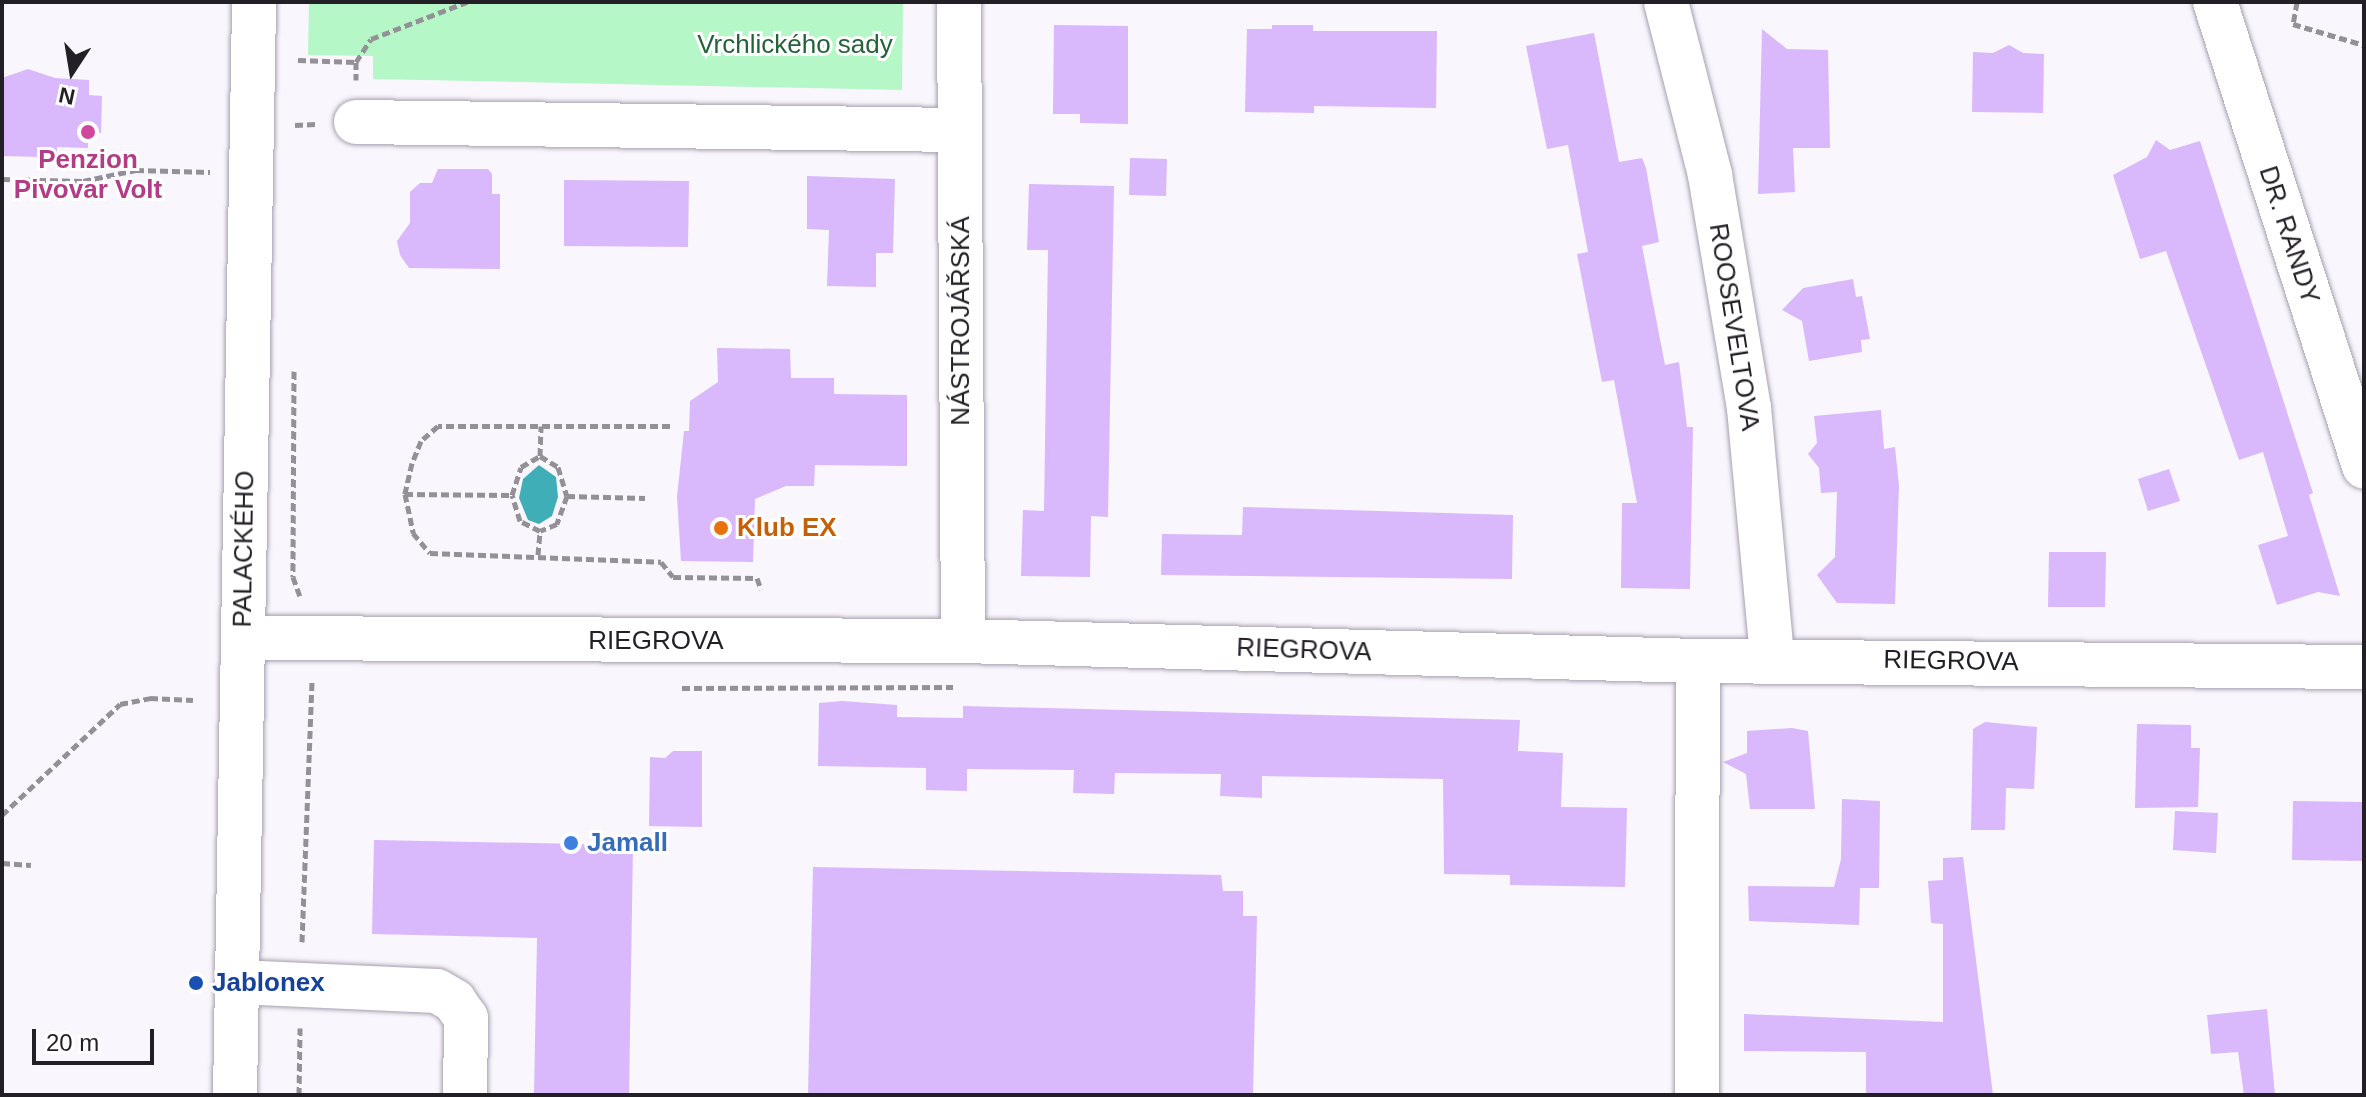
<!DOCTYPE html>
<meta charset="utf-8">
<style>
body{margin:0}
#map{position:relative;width:2366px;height:1097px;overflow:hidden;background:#f9f6fd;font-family:Helvetica,sans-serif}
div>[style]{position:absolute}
.green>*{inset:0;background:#b6f7c7}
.water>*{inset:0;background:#3faeb7}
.building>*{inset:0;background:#d9b8fc}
.path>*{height:5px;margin-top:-2.5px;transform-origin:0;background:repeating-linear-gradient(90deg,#939097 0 8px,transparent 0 12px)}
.roads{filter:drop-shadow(0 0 2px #a79fb0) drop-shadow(0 0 2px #a79fb0)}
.minor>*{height:44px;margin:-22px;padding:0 22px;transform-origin:22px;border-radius:22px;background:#fff}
.dots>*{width:22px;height:22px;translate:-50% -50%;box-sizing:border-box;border:4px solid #fff;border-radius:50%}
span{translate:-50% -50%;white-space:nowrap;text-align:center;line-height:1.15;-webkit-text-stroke:6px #fff;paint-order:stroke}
.park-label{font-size:26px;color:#246239}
.hotel-label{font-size:26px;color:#b23c85;font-weight:700}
.street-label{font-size:26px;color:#221f26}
.food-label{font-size:26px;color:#c56008;font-weight:700}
.left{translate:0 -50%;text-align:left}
.shop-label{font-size:26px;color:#366cbe;font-weight:700}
.transit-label{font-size:26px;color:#164399;font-weight:700}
.frame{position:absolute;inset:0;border:4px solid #221f26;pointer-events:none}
.north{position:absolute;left:32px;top:32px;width:80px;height:80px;-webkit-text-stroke:6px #fff;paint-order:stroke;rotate:192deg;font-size:22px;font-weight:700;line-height:32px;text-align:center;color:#221f26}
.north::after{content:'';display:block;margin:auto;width:28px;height:36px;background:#221f26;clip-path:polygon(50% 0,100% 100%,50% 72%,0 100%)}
.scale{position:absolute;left:32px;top:1029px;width:122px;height:36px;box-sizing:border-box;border:4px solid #221f26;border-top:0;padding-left:10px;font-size:24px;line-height:28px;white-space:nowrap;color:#221f26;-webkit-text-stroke:6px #fff;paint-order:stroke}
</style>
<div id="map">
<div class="green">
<div style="clip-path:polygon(309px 2px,903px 2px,902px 90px,373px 79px,373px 56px,308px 55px)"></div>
</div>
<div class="water">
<div style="clip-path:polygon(539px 465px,556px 477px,558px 497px,552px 516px,539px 524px,528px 520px,519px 498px,523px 479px)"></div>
</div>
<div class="building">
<div style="clip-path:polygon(1054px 25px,1128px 26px,1128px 124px,1080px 123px,1080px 114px,1053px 114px)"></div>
<div style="clip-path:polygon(1272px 25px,1313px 25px,1313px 31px,1437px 31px,1436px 108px,1314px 106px,1314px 113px,1245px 112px,1247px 29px,1272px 29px)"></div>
<div style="clip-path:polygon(1762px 29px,1787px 49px,1828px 50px,1830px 148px,1793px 148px,1795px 192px,1758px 194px)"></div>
<div style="clip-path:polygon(1594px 33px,1619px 162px,1642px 158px,1646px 168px,1659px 242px,1642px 246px,1665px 365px,1679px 362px,1687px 427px,1693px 427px,1690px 589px,1621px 588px,1622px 503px,1637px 503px,1614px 380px,1602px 382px,1577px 254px,1588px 252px,1568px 145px,1547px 149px,1526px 46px)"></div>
<div style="clip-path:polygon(2009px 45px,2023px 53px,2044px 54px,2043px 113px,1972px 112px,1973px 52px,1993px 53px)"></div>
<div style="clip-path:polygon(28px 69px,55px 78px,89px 80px,89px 95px,102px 96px,101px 133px,88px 133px,88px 148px,57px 147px,57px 152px,41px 151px,41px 157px,2px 156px,2px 78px)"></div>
<div style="clip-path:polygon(2156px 140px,2170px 150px,2200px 141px,2313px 493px,2309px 495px,2340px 596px,2318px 592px,2277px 605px,2258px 545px,2288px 536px,2263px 452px,2239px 460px,2166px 251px,2140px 259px,2113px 175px,2147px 157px)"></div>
<div style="clip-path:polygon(1130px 158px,1167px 159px,1166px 196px,1129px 195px)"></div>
<div style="clip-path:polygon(438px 169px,488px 169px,492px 174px,492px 194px,500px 194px,500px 269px,409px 268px,400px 255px,397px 241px,410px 223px,410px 192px,420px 183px,432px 183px)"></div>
<div style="clip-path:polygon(807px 176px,895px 179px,893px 253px,876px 253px,876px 287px,827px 286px,829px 230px,807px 229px)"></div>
<div style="clip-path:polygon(564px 180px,689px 181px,688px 247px,564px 246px)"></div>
<div style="clip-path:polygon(1029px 184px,1114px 186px,1108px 517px,1091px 516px,1090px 577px,1021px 576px,1023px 510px,1044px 511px,1048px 250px,1027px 250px)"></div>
<div style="clip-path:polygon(1853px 279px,1856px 297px,1862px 296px,1870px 339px,1861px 340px,1862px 352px,1809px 361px,1802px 321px,1782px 310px,1803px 288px)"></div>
<div style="clip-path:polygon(717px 348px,790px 349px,791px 378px,834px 378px,834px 394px,907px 395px,907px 466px,815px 465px,814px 486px,786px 486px,755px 499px,753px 562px,681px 561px,677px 497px,684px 431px,689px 431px,690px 401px,718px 382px)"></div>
<div style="clip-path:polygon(1881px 410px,1884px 449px,1895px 447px,1899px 486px,1895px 604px,1837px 603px,1817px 575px,1835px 557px,1837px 492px,1821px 493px,1819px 468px,1808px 454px,1817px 443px,1814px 416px)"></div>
<div style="clip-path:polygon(2169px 469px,2180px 501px,2148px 511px,2138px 479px)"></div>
<div style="clip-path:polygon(1243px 507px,1513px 515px,1512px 579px,1161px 575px,1162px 534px,1242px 535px)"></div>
<div style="clip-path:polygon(2049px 552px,2106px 552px,2105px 607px,2048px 607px)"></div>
<div style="clip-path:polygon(842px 701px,897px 705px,897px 717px,963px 718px,963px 706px,1520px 720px,1518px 751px,1563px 753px,1561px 807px,1627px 808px,1625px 887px,1510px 885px,1510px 875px,1444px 874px,1443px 779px,1262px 776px,1262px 798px,1220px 796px,1221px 774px,1115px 773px,1114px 794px,1073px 793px,1074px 770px,967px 769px,967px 791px,926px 790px,926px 768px,818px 766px,819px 703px)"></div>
<div style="clip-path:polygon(1985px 722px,2037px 727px,2034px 789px,2006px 788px,2005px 830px,1971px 830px,1973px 729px)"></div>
<div style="clip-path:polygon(2137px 724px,2191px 725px,2191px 748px,2200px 748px,2198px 807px,2135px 808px)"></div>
<div style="clip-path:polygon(1792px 728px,1808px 731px,1815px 809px,1750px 809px,1746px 774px,1723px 762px,1747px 753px,1747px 731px)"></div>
<div style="clip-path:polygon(673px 751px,702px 751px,702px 827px,649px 826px,650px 757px,665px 758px)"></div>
<div style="clip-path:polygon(1842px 799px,1880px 801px,1879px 888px,1860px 888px,1859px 925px,1749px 921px,1748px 886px,1838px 887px,1834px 887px,1841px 859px)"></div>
<div style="clip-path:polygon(2293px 801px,2364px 802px,2364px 861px,2292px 860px)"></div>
<div style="clip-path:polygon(2175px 811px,2218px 813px,2216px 853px,2173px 850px)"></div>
<div style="clip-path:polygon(374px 840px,633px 845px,629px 1095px,534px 1095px,537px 938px,372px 934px)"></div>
<div style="clip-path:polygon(1963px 857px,1993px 1095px,1866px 1094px,1866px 1052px,1744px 1051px,1744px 1014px,1943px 1022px,1943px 924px,1931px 923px,1928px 881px,1943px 880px,1943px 858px)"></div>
<div style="clip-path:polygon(813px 867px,1221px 875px,1223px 891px,1243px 891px,1243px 916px,1257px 916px,1253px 1095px,808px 1095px)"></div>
<div style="clip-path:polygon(2267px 1009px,2275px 1095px,2244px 1095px,2238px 1052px,2211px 1054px,2207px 1015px)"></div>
</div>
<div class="path">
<div style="left:2297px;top:2px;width:22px;rotate:100deg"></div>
<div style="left:2293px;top:24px;width:74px;rotate:16.5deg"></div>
<div style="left:298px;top:60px;width:58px;rotate:2deg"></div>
<div style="left:356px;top:62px;width:18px;rotate:90deg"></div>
<div style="left:356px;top:62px;width:27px;rotate:-57deg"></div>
<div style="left:371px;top:39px;width:103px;rotate:-21.1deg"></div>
<div style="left:295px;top:125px;width:21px;rotate:-3deg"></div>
<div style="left:2px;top:179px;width:81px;rotate:1.4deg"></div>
<div style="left:83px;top:181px;width:54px;rotate:-11.7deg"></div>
<div style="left:136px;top:170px;width:74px;rotate:1.5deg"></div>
<div style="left:294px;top:371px;width:206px;rotate:90.3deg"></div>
<div style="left:293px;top:577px;width:20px;rotate:70deg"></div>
<div style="left:670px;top:426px;width:232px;rotate:180deg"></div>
<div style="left:438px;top:426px;width:23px;rotate:139deg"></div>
<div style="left:421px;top:441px;width:24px;rotate:112deg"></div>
<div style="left:412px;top:463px;width:32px;rotate:103deg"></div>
<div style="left:405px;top:494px;width:40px;rotate:78deg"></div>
<div style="left:413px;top:533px;width:26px;rotate:50deg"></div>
<div style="left:430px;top:553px;width:231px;rotate:2.2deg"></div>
<div style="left:661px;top:562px;width:19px;rotate:51deg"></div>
<div style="left:673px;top:577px;width:84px;rotate:0.7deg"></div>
<div style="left:757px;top:578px;width:12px;rotate:70deg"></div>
<div style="left:540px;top:456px;width:21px;rotate:31deg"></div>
<div style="left:558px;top:467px;width:30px;rotate:73deg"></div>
<div style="left:567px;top:496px;width:30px;rotate:110deg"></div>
<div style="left:557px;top:524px;width:18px;rotate:158deg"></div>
<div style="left:540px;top:531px;width:22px;rotate:-153deg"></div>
<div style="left:520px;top:521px;width:27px;rotate:-107deg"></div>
<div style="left:512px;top:495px;width:29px;rotate:-72deg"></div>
<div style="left:521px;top:467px;width:22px;rotate:-30deg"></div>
<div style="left:540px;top:456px;width:30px;rotate:-88deg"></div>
<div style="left:405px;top:494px;width:107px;rotate:0.5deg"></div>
<div style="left:567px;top:496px;width:78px;rotate:1.5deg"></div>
<div style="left:538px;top:555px;width:23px;rotate:-85deg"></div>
<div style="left:682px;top:688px;width:271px;rotate:-0.2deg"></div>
<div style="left:2px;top:815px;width:162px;rotate:-43.2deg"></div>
<div style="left:120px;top:704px;width:31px;rotate:-11deg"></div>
<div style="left:150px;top:698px;width:43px;rotate:2.7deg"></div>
<div style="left:2px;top:863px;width:29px;rotate:4deg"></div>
<div style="left:302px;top:942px;width:260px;rotate:-87.8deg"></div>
<div style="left:299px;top:1095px;width:67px;rotate:-89.1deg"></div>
</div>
<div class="roads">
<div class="minor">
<div style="left:959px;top:2px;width:639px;rotate:89.64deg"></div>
<div style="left:1666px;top:2px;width:179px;rotate:75.7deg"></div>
<div style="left:1710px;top:175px;width:236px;rotate:80.5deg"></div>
<div style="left:1749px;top:408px;width:251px;rotate:84.7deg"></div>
<div style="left:2215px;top:2px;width:488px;rotate:72.2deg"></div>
<div style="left:356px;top:122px;width:603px;rotate:0.76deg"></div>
<div style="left:243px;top:638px;width:720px;rotate:0.24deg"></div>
<div style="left:963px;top:641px;width:735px;rotate:1.56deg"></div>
<div style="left:1698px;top:661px;width:666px;rotate:0.52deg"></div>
<div style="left:237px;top:982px;width:200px;rotate:2.6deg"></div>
<div style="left:437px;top:991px;width:20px;rotate:30deg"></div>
<div style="left:454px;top:1001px;width:21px;rotate:55deg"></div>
<div style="left:466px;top:1018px;width:77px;rotate:90.7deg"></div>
<div style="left:235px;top:1095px;width:1093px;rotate:-89deg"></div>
<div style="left:1697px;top:1095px;width:434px;rotate:-89.9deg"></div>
</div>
</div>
<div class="dots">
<div style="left:88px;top:132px;background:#d1479c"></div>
<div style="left:721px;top:528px;background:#e8710a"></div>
<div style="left:571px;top:843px;background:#3f7fe0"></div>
<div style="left:196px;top:983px;background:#1a4fb4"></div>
</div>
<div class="park-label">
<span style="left:795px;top:45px">Vrchlického sady</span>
</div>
<div class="hotel-label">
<span style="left:88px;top:175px">Penzion<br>Pivovar Volt</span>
</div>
<div class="street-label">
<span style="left:2289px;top:235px;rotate:72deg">DR. RANDY</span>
<span style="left:961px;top:321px;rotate:-90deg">NÁSTROJÁŘSKÁ</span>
<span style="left:1734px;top:327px;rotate:81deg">ROOSEVELTOVA</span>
<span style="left:244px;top:549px;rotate:-89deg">PALACKÉHO</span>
<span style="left:656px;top:641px">RIEGROVA</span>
<span style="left:1304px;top:650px;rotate:2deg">RIEGROVA</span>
<span style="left:1951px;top:661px;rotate:1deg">RIEGROVA</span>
</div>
<div class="food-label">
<span class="left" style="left:737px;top:528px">Klub EX</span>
</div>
<div class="shop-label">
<span class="left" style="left:587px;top:843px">Jamall</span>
</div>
<div class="transit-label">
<span class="left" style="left:212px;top:983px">Jablonex</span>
</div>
<div class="frame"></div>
<div class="north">N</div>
<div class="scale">20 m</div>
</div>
